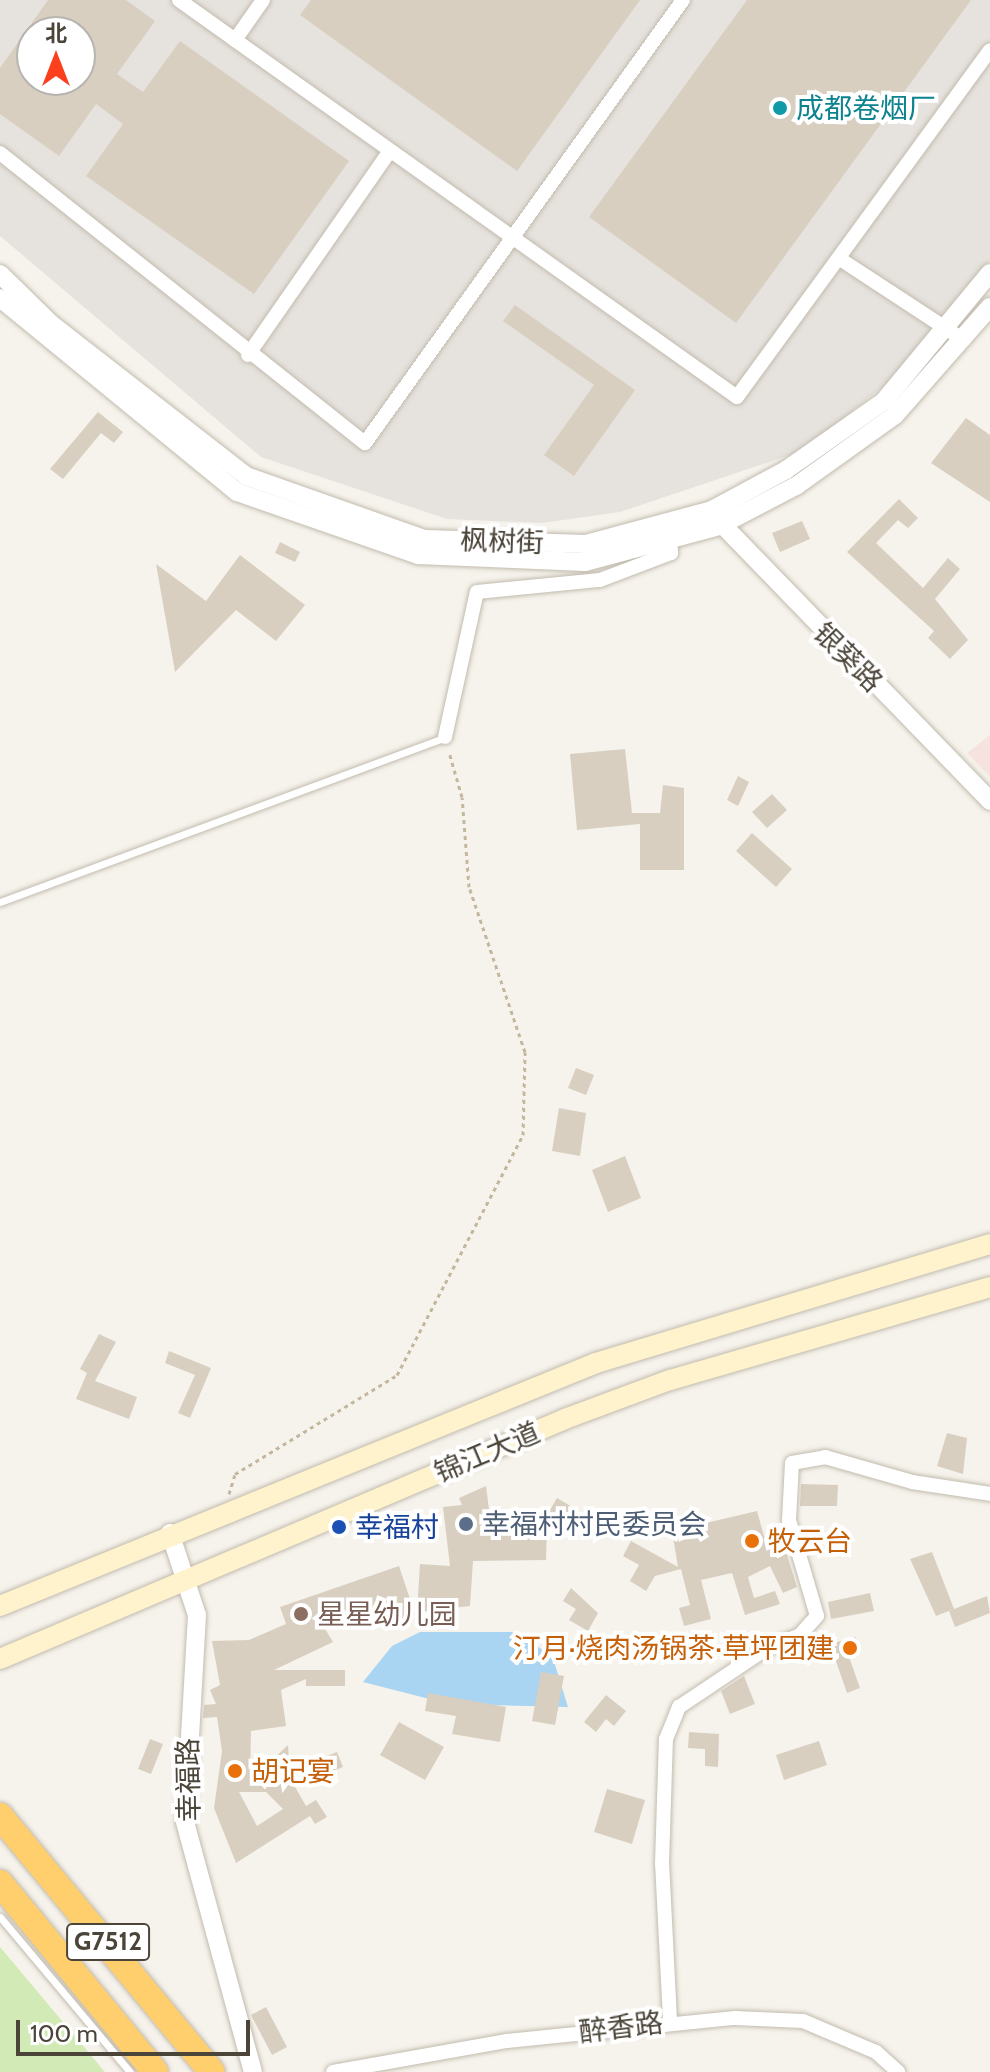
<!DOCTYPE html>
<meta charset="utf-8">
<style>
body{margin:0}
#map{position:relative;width:990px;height:2072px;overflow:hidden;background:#f6f3ec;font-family:Cabin,"Noto Sans SC",sans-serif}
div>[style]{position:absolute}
.industrial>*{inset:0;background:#e6e2dd}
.medical>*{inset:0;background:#f6e3e0}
.green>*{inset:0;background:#d2eab5}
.water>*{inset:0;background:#a9d4f2}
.building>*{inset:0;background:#d8cfc1}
.path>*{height:3px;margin-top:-1.5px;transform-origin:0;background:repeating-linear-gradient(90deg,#c4b79f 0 4px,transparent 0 8px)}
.roads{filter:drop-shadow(0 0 2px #c2bbae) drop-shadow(0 0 2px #c2bbae)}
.service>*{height:7px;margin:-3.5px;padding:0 3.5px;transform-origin:3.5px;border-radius:3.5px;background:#fff}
.minor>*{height:14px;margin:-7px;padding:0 7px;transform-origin:7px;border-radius:7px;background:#fff}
.tertiary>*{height:18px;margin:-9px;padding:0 9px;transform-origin:9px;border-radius:9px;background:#fff}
.secondary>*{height:20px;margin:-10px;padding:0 10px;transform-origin:10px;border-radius:10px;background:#fff3cd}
.motorway>*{height:26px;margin:-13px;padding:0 13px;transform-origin:13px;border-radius:13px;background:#ffcf6e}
.dots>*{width:22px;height:22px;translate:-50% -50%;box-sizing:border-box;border:4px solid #fff;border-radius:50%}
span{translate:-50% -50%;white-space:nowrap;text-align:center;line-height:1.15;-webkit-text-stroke:8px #fff;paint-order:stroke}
.shield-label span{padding:2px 6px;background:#fff;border:2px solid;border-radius:6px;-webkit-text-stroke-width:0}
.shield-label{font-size:26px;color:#4b4439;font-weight:700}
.culture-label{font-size:28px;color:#0d838f}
.left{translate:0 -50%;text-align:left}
.street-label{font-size:28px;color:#4b4439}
.service-label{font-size:28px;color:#4e5e75}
.transit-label{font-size:28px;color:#164399}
.food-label{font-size:28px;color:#c56008}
.right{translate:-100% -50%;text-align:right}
.education-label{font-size:28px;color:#785e54}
.north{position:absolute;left:16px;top:16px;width:80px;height:80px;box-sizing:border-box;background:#fff;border:2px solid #b7b4b0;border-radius:50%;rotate:0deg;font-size:22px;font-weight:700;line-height:32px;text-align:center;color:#4b4439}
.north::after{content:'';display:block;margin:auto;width:28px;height:36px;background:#fc3f1d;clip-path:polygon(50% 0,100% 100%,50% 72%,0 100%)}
.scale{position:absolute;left:16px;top:2020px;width:234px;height:36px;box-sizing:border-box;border:4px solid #4b4439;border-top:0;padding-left:10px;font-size:24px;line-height:28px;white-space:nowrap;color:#4b4439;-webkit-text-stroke:6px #fff;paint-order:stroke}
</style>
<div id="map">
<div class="industrial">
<div style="clip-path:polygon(evenodd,0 0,990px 0,990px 261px,886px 384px,802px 451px,620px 512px,542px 523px,447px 519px,261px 457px,0 236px,0 0,32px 32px,80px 32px,80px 80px,32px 80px,32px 32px)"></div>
</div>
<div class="medical">
<div style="clip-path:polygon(990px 735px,990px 777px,967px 753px)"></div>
</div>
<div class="green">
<div style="clip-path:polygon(0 1947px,105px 2072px,0 2072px)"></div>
</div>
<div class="water">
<div style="clip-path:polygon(420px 1632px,512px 1632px,552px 1655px,568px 1707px,449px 1704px,363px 1682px,392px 1646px)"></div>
</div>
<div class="building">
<div style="clip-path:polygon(evenodd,48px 0,126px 0,155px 21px,117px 74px,143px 92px,180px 41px,349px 161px,254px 294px,86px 176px,123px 124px,96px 104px,59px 156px,0 114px,0 68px,48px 0,32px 32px,80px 32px,80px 80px,32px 80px,32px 32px)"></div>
<div style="clip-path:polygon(311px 0,640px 0,517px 171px,300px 15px)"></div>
<div style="clip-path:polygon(747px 0,971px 0,736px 323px,589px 217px)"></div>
<div style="clip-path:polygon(515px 305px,635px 390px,574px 476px,544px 455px,594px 385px,503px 321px)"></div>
<div style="clip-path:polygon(98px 412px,123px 432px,114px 443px,101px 433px,63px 479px,50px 469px)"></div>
<div style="clip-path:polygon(966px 418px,990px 435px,990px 502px,931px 463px)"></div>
<div style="clip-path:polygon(899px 499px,918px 518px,908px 528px,898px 520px,876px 543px,923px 588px,948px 558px,960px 569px,935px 599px,968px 640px,950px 659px,928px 638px,934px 631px,847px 552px)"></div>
<div style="clip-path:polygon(802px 521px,810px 539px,780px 552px,772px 533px)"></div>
<div style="clip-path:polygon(280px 542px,300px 552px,295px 562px,275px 553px)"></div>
<div style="clip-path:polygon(240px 555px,305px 605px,276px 641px,236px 610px,175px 672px,156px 564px,206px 601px)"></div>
<div style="clip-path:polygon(625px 749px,632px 813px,660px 813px,663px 785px,684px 788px,684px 870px,640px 870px,640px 824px,577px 830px,570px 754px)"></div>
<div style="clip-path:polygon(738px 776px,749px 782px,738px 806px,727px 800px)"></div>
<div style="clip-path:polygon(772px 794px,787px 810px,767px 828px,752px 812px)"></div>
<div style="clip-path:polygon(752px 833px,792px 869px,776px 887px,736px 851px)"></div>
<div style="clip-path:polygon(576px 1068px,594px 1075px,586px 1095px,568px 1088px)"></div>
<div style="clip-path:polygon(559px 1108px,586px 1113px,580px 1156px,552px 1151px)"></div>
<div style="clip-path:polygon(625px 1156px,641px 1198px,608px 1212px,592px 1170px)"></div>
<div style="clip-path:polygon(99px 1334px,116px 1342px,95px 1381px,137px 1397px,129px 1419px,76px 1399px,87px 1373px,80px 1369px)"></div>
<div style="clip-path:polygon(169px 1351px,211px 1368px,190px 1418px,178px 1413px,195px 1375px,165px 1363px)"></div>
<div style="clip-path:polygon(947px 1433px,967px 1438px,963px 1474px,937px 1466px)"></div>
<div style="clip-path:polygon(801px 1484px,838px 1485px,837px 1506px,800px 1506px)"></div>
<div style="clip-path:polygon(486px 1486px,492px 1533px,536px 1534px,557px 1498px,574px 1508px,561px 1531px,547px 1524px,546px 1560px,473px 1561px,470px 1606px,417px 1612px,420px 1564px,450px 1566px,443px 1507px,462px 1505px,459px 1498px)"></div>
<div style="clip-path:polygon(757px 1511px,766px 1543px,782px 1539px,797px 1587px,783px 1593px,770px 1566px,748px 1577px,754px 1598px,775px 1591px,780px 1604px,745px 1615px,732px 1573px,701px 1580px,711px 1619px,684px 1626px,679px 1608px,690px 1605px,681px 1569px,655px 1576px,646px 1591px,630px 1581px,639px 1565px,623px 1556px,631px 1541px,678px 1567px,672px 1531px)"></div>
<div style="clip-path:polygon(932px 1552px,954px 1609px,936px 1616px,910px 1559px)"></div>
<div style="clip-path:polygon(evenodd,399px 1566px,415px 1614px,381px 1628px,373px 1608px,353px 1622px,340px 1606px,318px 1617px,333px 1642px,274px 1670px,345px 1670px,345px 1686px,306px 1686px,306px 1679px,281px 1690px,286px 1726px,251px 1731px,250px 1781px,288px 1745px,290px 1778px,306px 1806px,316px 1800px,327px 1817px,315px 1824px,310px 1816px,236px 1863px,214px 1808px,222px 1751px,217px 1717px,203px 1718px,204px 1705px,216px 1704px,210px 1690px,220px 1685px,212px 1641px,249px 1640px,286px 1624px,280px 1607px,399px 1566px,239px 1792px,266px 1792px,283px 1809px,257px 1826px,239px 1792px)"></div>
<div style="clip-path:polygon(571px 1588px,598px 1613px,588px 1631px,569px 1620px,576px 1609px,563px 1601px)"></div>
<div style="clip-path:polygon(870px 1593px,874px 1611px,831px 1619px,828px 1602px)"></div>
<div style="clip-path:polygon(987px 1596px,990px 1613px,955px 1627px,949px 1611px)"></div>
<div style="clip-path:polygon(856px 1637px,859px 1651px,848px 1654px,860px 1688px,847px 1693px,830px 1644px)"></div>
<div style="clip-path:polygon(541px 1672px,564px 1676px,555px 1725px,532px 1721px)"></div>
<div style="clip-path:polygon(744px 1676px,755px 1704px,730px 1714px,721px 1691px)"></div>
<div style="clip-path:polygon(428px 1693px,506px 1707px,500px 1742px,452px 1734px,456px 1716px,425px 1711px)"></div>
<div style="clip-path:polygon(606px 1695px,626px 1711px,614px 1726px,606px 1719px,596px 1732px,584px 1722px)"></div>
<div style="clip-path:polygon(399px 1722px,444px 1747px,425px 1780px,380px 1755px)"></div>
<div style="clip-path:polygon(689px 1732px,719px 1734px,718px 1767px,705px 1766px,705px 1749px,688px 1748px)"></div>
<div style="clip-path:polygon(150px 1739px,163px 1744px,151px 1774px,138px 1769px)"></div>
<div style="clip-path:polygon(819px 1741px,827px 1765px,784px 1780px,776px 1755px)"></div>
<div style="clip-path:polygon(337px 1752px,343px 1767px,331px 1772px,324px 1757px)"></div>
<div style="clip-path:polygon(607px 1789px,645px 1800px,632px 1844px,594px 1832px)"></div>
<div style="clip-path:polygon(266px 2007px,287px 2047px,272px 2055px,251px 2015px)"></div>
</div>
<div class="path">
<div style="left:229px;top:1494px;width:21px;rotate:-73deg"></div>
<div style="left:235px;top:1474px;width:190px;rotate:-31.4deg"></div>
<div style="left:397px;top:1375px;width:271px;rotate:-62.3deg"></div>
<div style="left:523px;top:1135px;width:83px;rotate:-88.6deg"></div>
<div style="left:525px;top:1052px;width:174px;rotate:-108.7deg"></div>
<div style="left:469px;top:887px;width:90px;rotate:-94.4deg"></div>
<div style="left:462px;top:797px;width:47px;rotate:-106.1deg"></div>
</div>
<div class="roads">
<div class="service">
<div style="left:0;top:902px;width:475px;rotate:-20.3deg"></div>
<div style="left:0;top:1917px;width:202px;rotate:50deg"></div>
</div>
<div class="minor">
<div style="left:179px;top:0;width:69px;rotate:35.5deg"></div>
<div style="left:235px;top:40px;width:49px;rotate:-55deg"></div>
<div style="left:235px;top:40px;width:616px;rotate:35.42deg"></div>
<div style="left:737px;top:397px;width:429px;rotate:-53.9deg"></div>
<div style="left:0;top:153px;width:466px;rotate:38.5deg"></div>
<div style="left:365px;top:443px;width:545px;rotate:-54.33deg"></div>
<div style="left:840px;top:259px;width:148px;rotate:33.2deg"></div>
<div style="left:248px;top:355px;width:247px;rotate:-55.2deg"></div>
<div style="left:445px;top:737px;width:148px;rotate:-77.6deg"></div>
<div style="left:477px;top:592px;width:124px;rotate:-5.6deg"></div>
<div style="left:600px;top:580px;width:76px;rotate:-20.8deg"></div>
<div style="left:671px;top:553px;width:22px;rotate:-93deg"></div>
<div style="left:670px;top:2020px;width:156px;rotate:-92.9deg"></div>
<div style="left:662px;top:1864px;width:125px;rotate:-88.2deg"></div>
<div style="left:666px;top:1739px;width:35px;rotate:-68deg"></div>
<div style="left:679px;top:1707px;width:106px;rotate:-33.8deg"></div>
<div style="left:767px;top:1648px;width:34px;rotate:-21deg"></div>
<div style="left:799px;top:1636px;width:27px;rotate:-48deg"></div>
<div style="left:817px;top:1616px;width:100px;rotate:-106.3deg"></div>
<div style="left:789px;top:1520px;width:57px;rotate:-87deg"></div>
<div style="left:792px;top:1463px;width:34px;rotate:-10deg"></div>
<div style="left:825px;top:1457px;width:91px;rotate:16deg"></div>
<div style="left:912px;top:1482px;width:79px;rotate:8.7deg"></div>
<div style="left:333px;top:2072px;width:177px;rotate:-10.1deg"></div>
<div style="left:507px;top:2041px;width:229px;rotate:-5.8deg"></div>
<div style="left:735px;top:2018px;width:68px;rotate:2.5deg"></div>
<div style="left:803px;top:2021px;width:79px;rotate:23deg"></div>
<div style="left:876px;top:2052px;width:30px;rotate:42deg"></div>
</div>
<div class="tertiary">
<div style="left:0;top:274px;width:71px;rotate:44.4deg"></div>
<div style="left:51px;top:324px;width:247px;rotate:37.9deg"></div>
<div style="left:246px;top:476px;width:189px;rotate:19.5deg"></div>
<div style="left:424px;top:539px;width:162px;rotate:1.8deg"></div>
<div style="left:586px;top:544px;width:131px;rotate:-15.1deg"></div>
<div style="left:712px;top:510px;width:84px;rotate:-28.4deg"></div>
<div style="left:786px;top:470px;width:120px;rotate:-35.1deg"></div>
<div style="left:884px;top:401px;width:166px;rotate:-50.4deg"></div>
<div style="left:0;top:298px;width:306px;rotate:39.3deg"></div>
<div style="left:237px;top:492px;width:192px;rotate:19.2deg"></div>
<div style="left:418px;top:555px;width:167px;rotate:2.4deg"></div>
<div style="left:585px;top:562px;width:139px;rotate:-15deg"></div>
<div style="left:719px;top:526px;width:87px;rotate:-27.5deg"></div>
<div style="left:796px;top:486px;width:122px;rotate:-35.6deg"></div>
<div style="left:895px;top:415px;width:144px;rotate:-48.7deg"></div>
<div style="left:714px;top:516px;width:397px;rotate:45.9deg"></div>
<div style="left:170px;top:1533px;width:86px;rotate:71.8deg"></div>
<div style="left:197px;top:1615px;width:207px;rotate:93.3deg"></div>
<div style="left:185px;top:1822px;width:259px;rotate:74.8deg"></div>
</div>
<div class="secondary">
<div style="left:0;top:1606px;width:644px;rotate:-22.18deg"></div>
<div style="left:596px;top:1363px;width:412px;rotate:-16.8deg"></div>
<div style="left:0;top:1659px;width:614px;rotate:-23.01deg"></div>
<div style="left:565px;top:1419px;width:112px;rotate:-20.4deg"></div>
<div style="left:670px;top:1380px;width:333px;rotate:-16.2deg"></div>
</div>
<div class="motorway">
<div style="left:0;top:1816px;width:332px;rotate:50.4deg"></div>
<div style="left:0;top:1883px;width:244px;rotate:50.6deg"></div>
</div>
</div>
<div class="dots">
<div style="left:780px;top:108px;background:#0f9aa8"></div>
<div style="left:466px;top:1524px;background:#5c6f8a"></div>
<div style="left:339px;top:1527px;background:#1a4fb4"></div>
<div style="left:752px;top:1541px;background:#e8710a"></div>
<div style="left:301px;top:1614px;background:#8d6e63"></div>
<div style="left:850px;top:1648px;background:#e8710a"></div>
<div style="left:235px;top:1771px;background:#e8710a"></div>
</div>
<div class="shield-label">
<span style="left:108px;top:1942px">G7512</span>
</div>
<div class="culture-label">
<span class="left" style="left:796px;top:108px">成都卷烟厂</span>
</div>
<div class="street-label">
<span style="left:502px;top:541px;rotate:2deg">枫树街</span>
<span style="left:848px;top:657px;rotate:45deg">银葵路</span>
<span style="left:487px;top:1452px;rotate:-23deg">锦江大道</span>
<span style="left:188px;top:1780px;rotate:-91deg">幸福路</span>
<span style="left:621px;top:2027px;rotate:-7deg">醉香路</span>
</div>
<div class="service-label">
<span class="left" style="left:482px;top:1524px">幸福村村民委员会</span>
</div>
<div class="transit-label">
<span class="left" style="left:355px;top:1527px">幸福村</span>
</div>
<div class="food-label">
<span class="left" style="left:768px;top:1541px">牧云台</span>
<span class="right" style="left:834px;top:1648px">汀月·烧肉汤锅茶·草坪团建</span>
<span class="left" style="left:251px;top:1771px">胡记宴</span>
</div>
<div class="education-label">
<span class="left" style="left:317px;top:1614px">星星幼儿园</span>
</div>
<div class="north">北</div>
<div class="scale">100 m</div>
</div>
